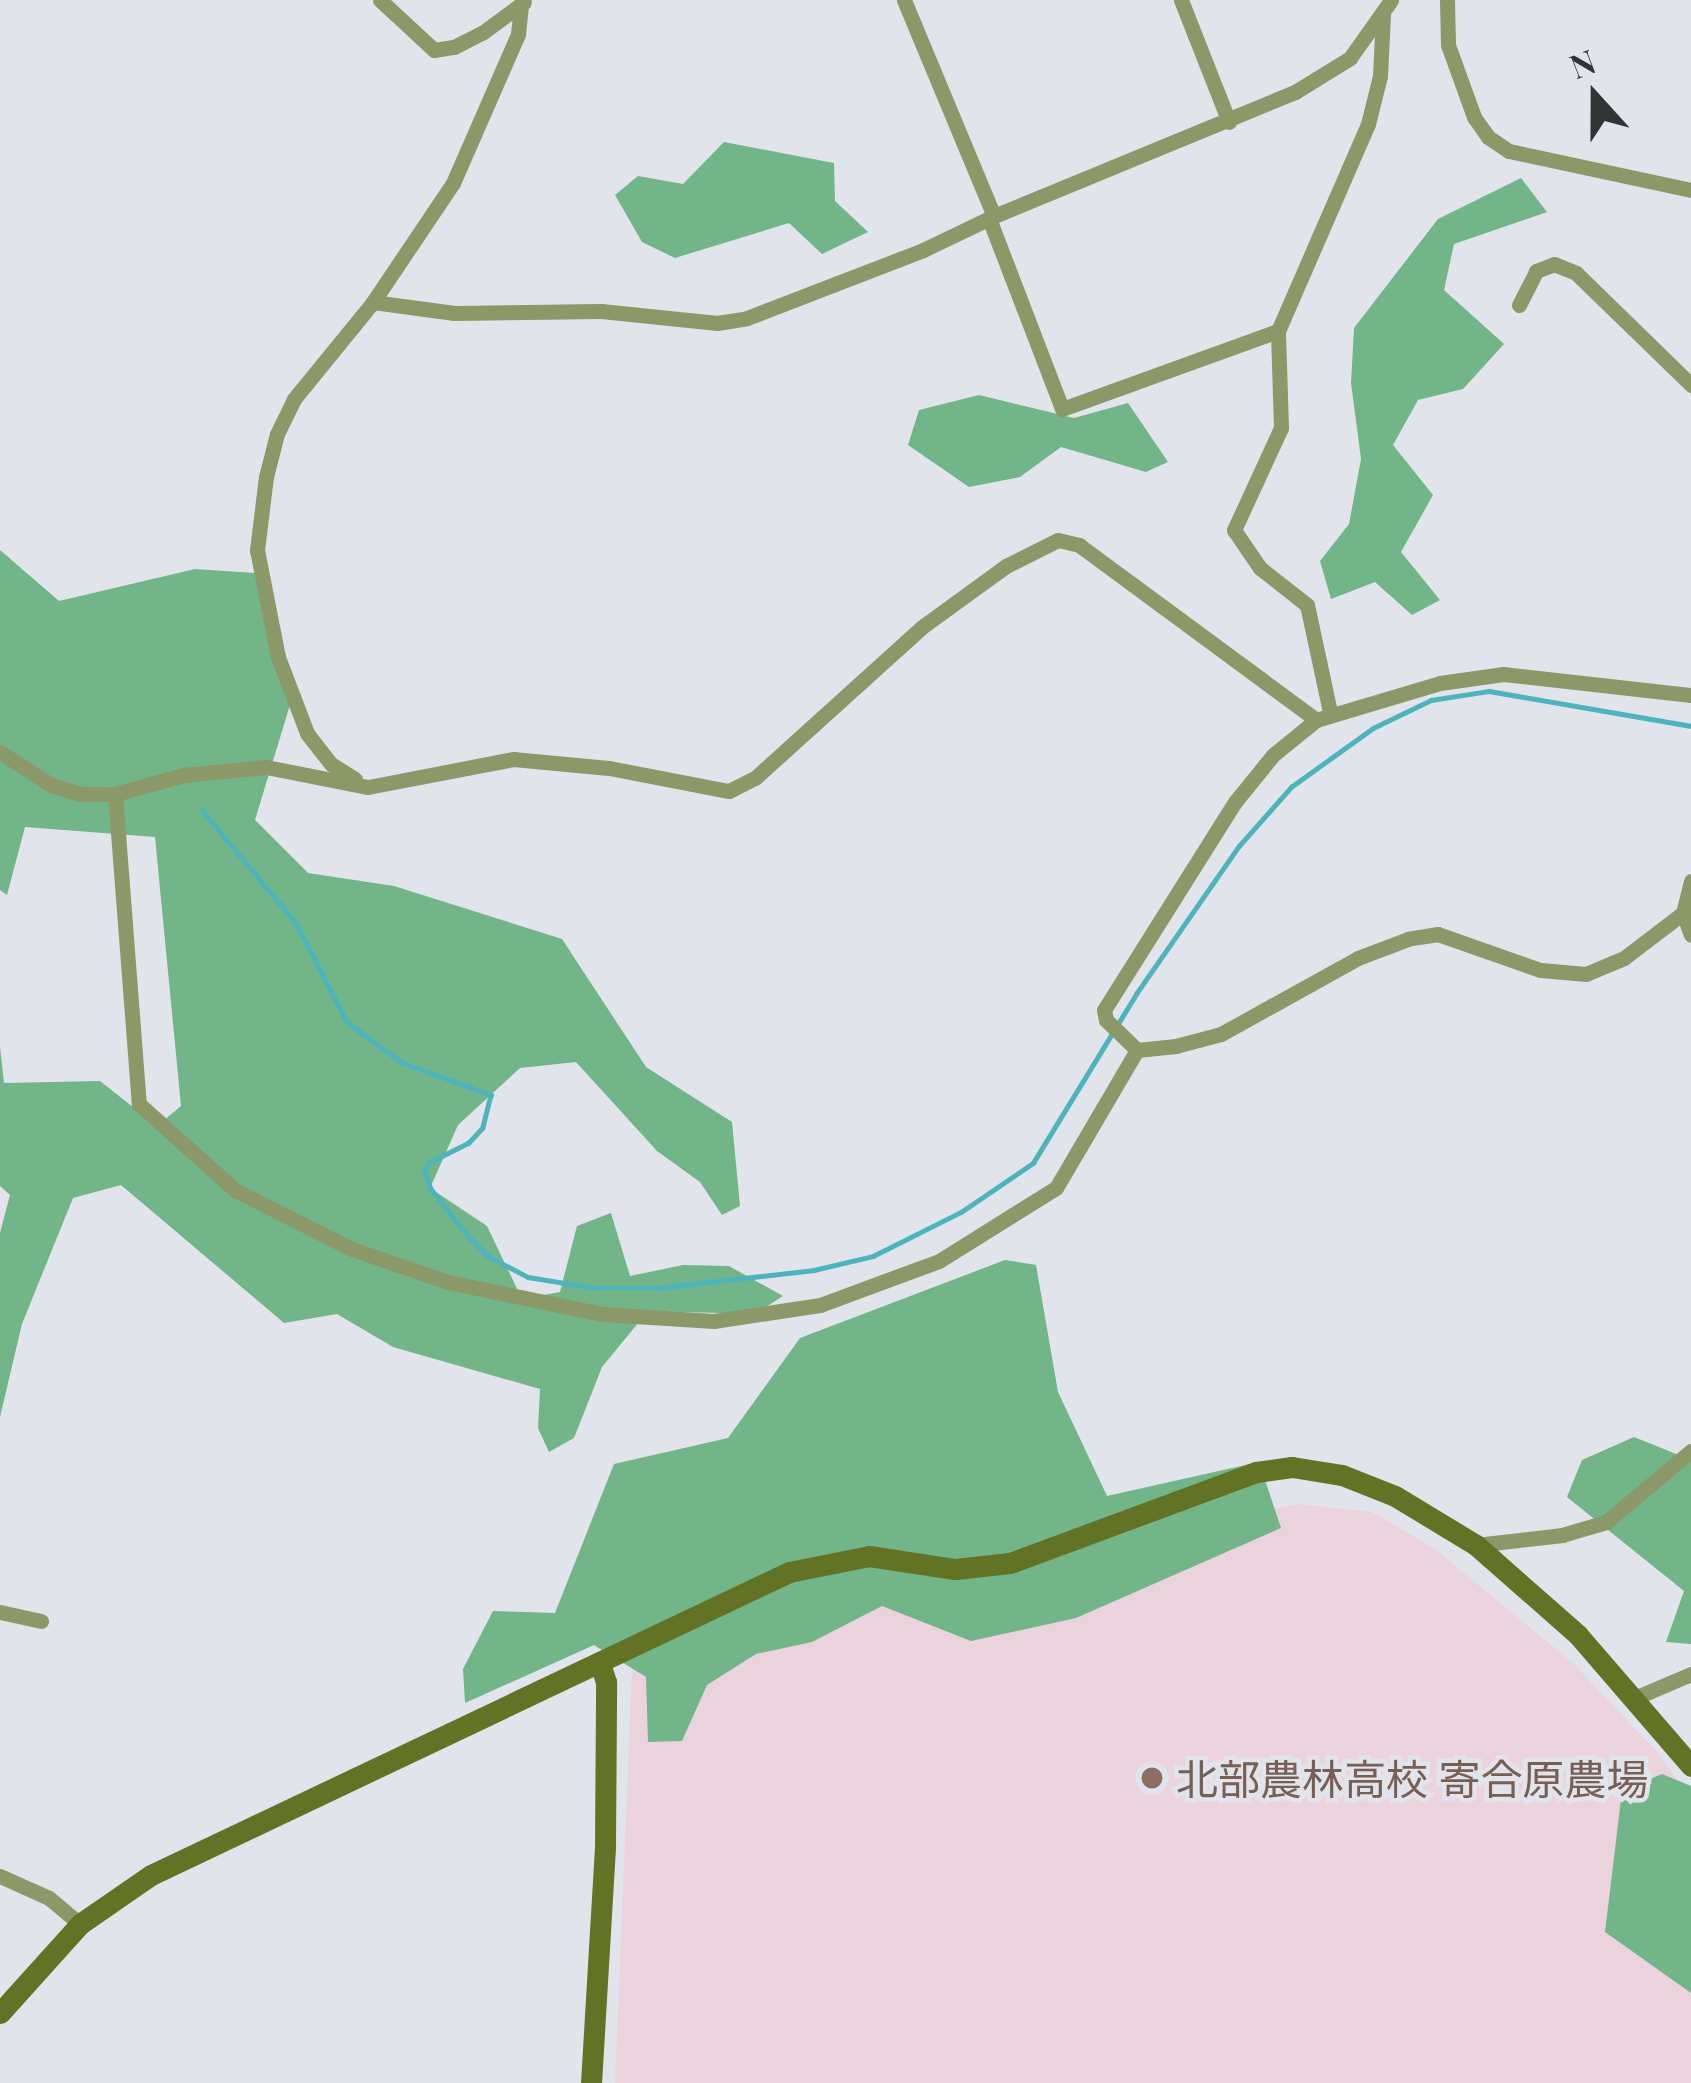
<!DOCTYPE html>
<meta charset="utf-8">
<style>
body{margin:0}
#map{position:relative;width:1691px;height:2083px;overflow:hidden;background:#e1e4eb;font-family:"Playfair Display","Noto Sans JP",serif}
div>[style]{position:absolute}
.education>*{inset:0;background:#ebd3de}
.forest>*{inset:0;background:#71b589}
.stream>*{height:4.5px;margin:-2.25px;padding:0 2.25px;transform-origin:2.25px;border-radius:2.25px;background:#4eb4bc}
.street>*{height:15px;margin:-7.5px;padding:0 7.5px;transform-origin:7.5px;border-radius:7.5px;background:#8b9968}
.secondary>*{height:21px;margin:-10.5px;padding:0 10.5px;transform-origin:10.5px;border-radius:10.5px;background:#627325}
.dots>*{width:33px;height:33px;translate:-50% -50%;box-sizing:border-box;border:6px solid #e1e4eb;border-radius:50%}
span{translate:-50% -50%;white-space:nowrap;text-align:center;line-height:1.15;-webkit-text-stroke:9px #e1e4eb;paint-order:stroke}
.education-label{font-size:42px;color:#785e54}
.left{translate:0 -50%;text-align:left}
.north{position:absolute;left:1535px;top:36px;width:120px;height:120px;-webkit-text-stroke:9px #e1e4eb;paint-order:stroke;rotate:339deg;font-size:33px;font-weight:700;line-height:48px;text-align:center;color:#313335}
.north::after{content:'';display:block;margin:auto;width:42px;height:54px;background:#313335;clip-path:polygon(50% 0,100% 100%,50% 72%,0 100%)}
</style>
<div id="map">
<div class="education">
<div style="clip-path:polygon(1297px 1504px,1372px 1512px,1435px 1549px,1574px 1664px,1660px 1755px,1691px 1801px,1691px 2083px,615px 2083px,632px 1670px,670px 1639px)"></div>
</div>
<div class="forest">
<div style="clip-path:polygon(724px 142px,834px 163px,835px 201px,868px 232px,822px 254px,789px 223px,675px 258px,642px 242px,615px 195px,638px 176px,683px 184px)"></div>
<div style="clip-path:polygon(1521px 178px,1547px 212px,1454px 244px,1444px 290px,1504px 344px,1463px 389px,1418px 400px,1393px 445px,1433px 495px,1401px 552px,1440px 600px,1412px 615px,1375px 582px,1331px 599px,1320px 561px,1349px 524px,1361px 459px,1351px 383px,1354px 328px,1438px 219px)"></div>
<div style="clip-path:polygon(979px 395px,1074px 418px,1128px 403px,1168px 462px,1146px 472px,1061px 447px,1020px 477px,969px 487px,908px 445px,919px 410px)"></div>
<div style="clip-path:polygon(0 550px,59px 601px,195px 569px,255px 573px,293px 695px,255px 820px,308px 873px,394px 886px,562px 939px,646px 1067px,732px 1122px,740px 1206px,722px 1215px,700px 1182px,657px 1151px,576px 1062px,520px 1068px,458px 1125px,430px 1188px,487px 1226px,522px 1299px,560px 1292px,577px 1226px,611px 1213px,630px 1276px,683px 1265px,729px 1266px,783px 1296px,755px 1314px,648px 1311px,602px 1367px,574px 1438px,549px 1452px,538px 1428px,540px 1389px,393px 1347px,337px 1314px,284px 1323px,121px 1185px,73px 1198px,22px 1324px,0 1417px,0 1233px,10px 1195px,0 1186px,0 1047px,4px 1083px,100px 1081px,157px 1126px,181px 1106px,155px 837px,25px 827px,7px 895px,0 890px)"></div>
<div style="clip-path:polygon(1005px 1260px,1036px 1265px,1058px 1392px,1107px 1496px,1259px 1462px,1281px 1528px,1076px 1618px,971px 1641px,882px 1606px,812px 1642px,756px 1654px,707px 1685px,682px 1741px,648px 1742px,646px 1677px,594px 1645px,465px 1703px,463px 1669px,493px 1611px,555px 1613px,614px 1464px,728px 1438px,800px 1338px)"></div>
<div style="clip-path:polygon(1634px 1437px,1691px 1460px,1691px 1644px,1666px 1642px,1684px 1591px,1567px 1497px,1582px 1460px)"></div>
<div style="clip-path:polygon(1662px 1774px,1691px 1786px,1691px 1993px,1605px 1932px,1622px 1791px)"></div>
</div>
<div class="stream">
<div style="left:202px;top:810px;width:147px;rotate:50.2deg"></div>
<div style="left:296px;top:923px;width:111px;rotate:62.7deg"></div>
<div style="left:347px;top:1022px;width:67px;rotate:36.5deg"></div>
<div style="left:401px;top:1062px;width:96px;rotate:20.1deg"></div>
<div style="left:491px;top:1095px;width:34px;rotate:104deg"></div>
<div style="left:483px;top:1128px;width:21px;rotate:133deg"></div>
<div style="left:469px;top:1143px;width:45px;rotate:153.4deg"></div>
<div style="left:429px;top:1163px;width:9px;rotate:117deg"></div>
<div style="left:425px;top:1171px;width:19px;rotate:72deg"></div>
<div style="left:431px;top:1189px;width:60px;rotate:51.8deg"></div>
<div style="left:468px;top:1236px;width:28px;rotate:45deg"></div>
<div style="left:488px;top:1256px;width:45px;rotate:27.7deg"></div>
<div style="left:528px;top:1277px;width:69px;rotate:9.2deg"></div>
<div style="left:596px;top:1288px;width:61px"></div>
<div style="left:657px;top:1288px;width:158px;rotate:-6.5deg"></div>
<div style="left:814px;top:1270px;width:61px;rotate:-13.3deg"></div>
<div style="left:873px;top:1256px;width:98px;rotate:-26.6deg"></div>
<div style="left:961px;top:1212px;width:87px;rotate:-34.2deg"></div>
<div style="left:1033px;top:1163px;width:198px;rotate:-58.6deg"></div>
<div style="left:1136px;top:994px;width:180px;rotate:-55.2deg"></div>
<div style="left:1239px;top:846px;width:79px;rotate:-48.6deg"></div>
<div style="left:1291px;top:787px;width:101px;rotate:-35.7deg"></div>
<div style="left:1373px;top:728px;width:64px;rotate:-25.8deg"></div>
<div style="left:1431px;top:700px;width:59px;rotate:-8.8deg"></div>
<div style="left:1489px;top:691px;width:205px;rotate:9.8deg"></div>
</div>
<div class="street">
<div style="left:380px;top:0;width:74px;rotate:42.8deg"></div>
<div style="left:434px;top:50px;width:20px;rotate:-9deg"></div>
<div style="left:454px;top:47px;width:31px;rotate:-27deg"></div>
<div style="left:482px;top:33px;width:52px;rotate:-36.4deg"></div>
<div style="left:904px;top:0;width:234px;rotate:67.4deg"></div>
<div style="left:1181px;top:0;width:131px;rotate:68.5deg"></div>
<div style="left:1447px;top:0;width:45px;rotate:88.7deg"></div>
<div style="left:1448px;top:45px;width:77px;rotate:70.1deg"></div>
<div style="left:1474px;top:117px;width:24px;rotate:55deg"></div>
<div style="left:1488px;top:137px;width:25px;rotate:34deg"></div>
<div style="left:1509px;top:151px;width:186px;rotate:12.1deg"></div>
<div style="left:990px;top:221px;width:201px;rotate:69deg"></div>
<div style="left:1062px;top:409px;width:230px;rotate:-19.9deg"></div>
<div style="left:373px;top:302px;width:82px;rotate:7.7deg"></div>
<div style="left:454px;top:313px;width:147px;rotate:-0.8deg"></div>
<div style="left:601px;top:311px;width:117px;rotate:5.9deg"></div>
<div style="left:717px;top:323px;width:30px;rotate:-9deg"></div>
<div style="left:747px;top:318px;width:189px;rotate:-21.1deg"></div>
<div style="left:923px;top:250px;width:79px;rotate:-25.6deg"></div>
<div style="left:994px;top:216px;width:326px;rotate:-22.4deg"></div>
<div style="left:1295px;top:92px;width:65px;rotate:-31.7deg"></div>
<div style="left:1350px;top:58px;width:71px;rotate:-54.7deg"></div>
<div style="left:1519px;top:305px;width:38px;rotate:-63deg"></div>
<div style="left:1536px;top:271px;width:19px;rotate:-21deg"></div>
<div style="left:1554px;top:264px;width:24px;rotate:22deg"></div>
<div style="left:1576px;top:273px;width:161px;rotate:44.2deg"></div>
<div style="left:1330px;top:712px;width:109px;rotate:-102.1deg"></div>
<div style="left:1307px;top:605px;width:60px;rotate:-141.8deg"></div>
<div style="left:1260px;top:568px;width:46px;rotate:-124.4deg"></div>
<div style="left:1234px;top:530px;width:112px;rotate:-65.3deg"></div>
<div style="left:1281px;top:428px;width:97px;rotate:-91.8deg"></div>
<div style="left:1278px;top:331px;width:226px;rotate:-66.5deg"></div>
<div style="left:1368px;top:124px;width:49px;rotate:-76deg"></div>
<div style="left:1380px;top:76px;width:62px;rotate:-87.2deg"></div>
<div style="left:0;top:752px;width:61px;rotate:32.9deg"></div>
<div style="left:51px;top:785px;width:30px;rotate:17deg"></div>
<div style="left:80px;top:794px;width:35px"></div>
<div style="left:115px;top:794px;width:71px;rotate:-15.6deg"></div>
<div style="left:183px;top:775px;width:83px;rotate:-5.5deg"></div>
<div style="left:266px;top:767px;width:104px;rotate:11.1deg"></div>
<div style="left:368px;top:787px;width:148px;rotate:-10.9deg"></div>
<div style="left:513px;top:759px;width:96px;rotate:5.4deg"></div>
<div style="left:609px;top:768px;width:122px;rotate:10.9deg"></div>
<div style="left:729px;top:791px;width:29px;rotate:-27deg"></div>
<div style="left:755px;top:778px;width:225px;rotate:-42.1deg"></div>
<div style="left:922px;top:627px;width:104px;rotate:-36deg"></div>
<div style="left:1006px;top:566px;width:58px;rotate:-26.6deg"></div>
<div style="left:1058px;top:540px;width:22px;rotate:13deg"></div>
<div style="left:1079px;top:545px;width:295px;rotate:36.4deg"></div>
<div style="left:355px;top:779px;width:28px;rotate:-148deg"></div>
<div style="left:331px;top:764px;width:39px;rotate:-128deg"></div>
<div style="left:307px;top:733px;width:81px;rotate:-110.9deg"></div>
<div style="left:278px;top:657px;width:109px;rotate:-101.1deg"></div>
<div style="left:257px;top:550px;width:74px;rotate:-83deg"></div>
<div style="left:266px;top:477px;width:44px;rotate:-75.7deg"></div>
<div style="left:277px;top:434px;width:39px;rotate:-64deg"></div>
<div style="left:294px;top:399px;width:125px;rotate:-50.8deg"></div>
<div style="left:373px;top:302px;width:143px;rotate:-56.1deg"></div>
<div style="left:453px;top:183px;width:163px;rotate:-66.4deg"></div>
<div style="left:518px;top:34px;width:30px;rotate:-84deg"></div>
<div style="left:115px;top:794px;width:311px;rotate:85.6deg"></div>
<div style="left:139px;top:1104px;width:129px;rotate:41.9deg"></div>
<div style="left:235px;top:1190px;width:131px;rotate:26.8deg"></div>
<div style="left:352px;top:1249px;width:102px;rotate:19deg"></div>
<div style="left:448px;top:1282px;width:158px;rotate:11.7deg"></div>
<div style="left:603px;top:1314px;width:111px;rotate:3.6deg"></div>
<div style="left:714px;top:1321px;width:107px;rotate:-8.6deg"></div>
<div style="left:820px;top:1305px;width:127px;rotate:-20.3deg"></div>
<div style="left:939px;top:1261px;width:138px;rotate:-32deg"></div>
<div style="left:1056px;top:1188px;width:160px;rotate:-59.6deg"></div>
<div style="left:1691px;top:881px;width:33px;rotate:104deg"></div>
<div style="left:1683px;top:913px;width:23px;rotate:70deg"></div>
<div style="left:1683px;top:913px;width:74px;rotate:142.7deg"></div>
<div style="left:1624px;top:958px;width:41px;rotate:157.2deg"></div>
<div style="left:1586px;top:974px;width:46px;rotate:-175deg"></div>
<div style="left:1540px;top:970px;width:108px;rotate:-160.6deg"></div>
<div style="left:1438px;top:934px;width:30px;rotate:171deg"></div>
<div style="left:1408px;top:939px;width:53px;rotate:159.2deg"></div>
<div style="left:1358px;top:958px;width:157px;rotate:151deg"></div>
<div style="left:1221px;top:1034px;width:47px;rotate:165.1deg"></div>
<div style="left:1176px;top:1046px;width:39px;rotate:174deg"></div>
<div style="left:1137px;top:1050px;width:43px;rotate:-135.9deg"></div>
<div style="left:1106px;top:1020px;width:10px;rotate:-101deg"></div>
<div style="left:1104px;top:1010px;width:246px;rotate:-57.8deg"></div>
<div style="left:1235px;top:802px;width:60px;rotate:-51deg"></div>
<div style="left:1273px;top:755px;width:55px;rotate:-39.1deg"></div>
<div style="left:1316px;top:720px;width:129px;rotate:-16.6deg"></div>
<div style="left:1440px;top:683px;width:64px;rotate:-8.1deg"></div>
<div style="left:1503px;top:674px;width:189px;rotate:6.4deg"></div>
<div style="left:1476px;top:1545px;width:87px;rotate:-6.6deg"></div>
<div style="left:1562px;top:1535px;width:46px;rotate:-16.5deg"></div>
<div style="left:1606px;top:1522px;width:111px;rotate:-39.9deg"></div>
<div style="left:0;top:1612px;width:42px;rotate:12.4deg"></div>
<div style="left:1637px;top:1697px;width:59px;rotate:-23.1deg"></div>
<div style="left:0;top:1876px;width:54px;rotate:24.2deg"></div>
<div style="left:49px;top:1898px;width:40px;rotate:40deg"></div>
</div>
<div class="secondary">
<div style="left:0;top:2013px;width:120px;rotate:-48deg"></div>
<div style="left:80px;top:1924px;width:86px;rotate:-34.6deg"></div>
<div style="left:151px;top:1875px;width:706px;rotate:-25.4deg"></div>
<div style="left:789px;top:1572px;width:82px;rotate:-11.3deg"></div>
<div style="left:869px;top:1556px;width:87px;rotate:8.6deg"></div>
<div style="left:955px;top:1569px;width:55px;rotate:-6.2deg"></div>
<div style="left:1010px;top:1563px;width:262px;rotate:-20.3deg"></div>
<div style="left:1256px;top:1472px;width:36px;rotate:-8deg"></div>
<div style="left:1292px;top:1467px;width:51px;rotate:9.1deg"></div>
<div style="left:1342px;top:1475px;width:57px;rotate:21.6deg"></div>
<div style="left:1395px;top:1496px;width:95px;rotate:31.2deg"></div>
<div style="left:1476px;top:1545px;width:136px;rotate:41.4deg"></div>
<div style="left:1578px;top:1635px;width:173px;rotate:49.2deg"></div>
<div style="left:591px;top:2083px;width:238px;rotate:-86.6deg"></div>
<div style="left:605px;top:1845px;width:163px;rotate:-89.6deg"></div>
<div style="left:606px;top:1682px;width:19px;rotate:-108deg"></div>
</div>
<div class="dots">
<div style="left:1152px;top:1778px;background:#8d6e63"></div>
</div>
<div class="education-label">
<span class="left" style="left:1176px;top:1778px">北部農林高校 寄合原農場</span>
</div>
<div class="north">N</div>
</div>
